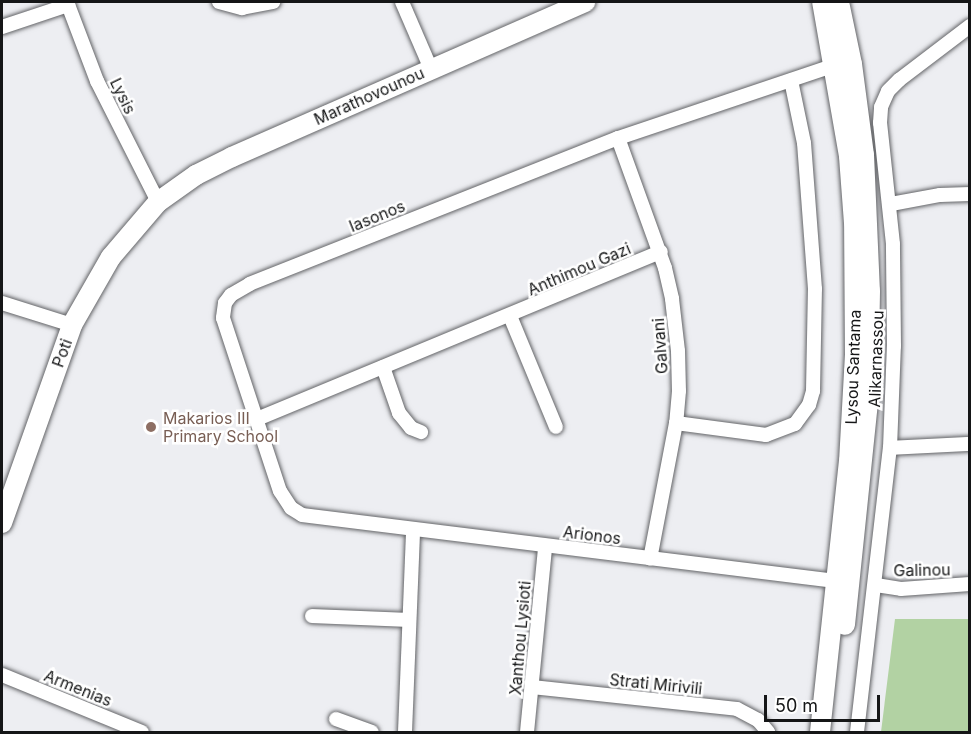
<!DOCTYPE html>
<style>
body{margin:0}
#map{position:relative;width:971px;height:734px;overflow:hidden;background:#edeef2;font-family:Inter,sans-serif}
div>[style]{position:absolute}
.green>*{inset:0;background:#b2d2a3}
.roads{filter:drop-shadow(0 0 2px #636467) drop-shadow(0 0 2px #636467)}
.street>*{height:14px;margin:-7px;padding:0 7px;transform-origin:7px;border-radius:7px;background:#fff}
.secondary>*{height:20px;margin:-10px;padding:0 10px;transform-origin:10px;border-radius:10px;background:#fff}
.dots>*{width:16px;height:16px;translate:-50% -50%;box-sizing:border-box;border:3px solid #fff;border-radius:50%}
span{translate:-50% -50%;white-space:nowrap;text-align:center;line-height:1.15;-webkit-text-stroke:5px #fff;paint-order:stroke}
.street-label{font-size:16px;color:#151617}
.education-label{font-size:16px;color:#785e54}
.left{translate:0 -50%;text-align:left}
.frame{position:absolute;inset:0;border:3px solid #151617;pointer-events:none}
.scale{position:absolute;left:764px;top:695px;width:116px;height:27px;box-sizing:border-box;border:3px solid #151617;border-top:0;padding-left:8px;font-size:18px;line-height:21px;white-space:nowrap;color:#151617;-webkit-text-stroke:4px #fff;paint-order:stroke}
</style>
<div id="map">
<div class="green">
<div style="clip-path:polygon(895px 619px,969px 619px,969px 732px,881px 732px)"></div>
</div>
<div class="roads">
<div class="street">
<div style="left:67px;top:2px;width:85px;rotate:69.2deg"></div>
<div style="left:97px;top:81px;width:136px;rotate:63.2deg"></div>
<div style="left:219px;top:2px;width:24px;rotate:15deg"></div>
<div style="left:242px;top:8px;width:32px;rotate:-11deg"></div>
<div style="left:402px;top:2px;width:73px;rotate:66.6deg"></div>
<div style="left:2px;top:27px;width:70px;rotate:-18.4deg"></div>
<div style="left:835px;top:65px;width:229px;rotate:161.4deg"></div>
<div style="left:618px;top:138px;width:396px;rotate:158.4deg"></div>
<div style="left:250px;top:284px;width:22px;rotate:150deg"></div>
<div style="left:231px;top:295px;width:10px;rotate:127deg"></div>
<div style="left:225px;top:303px;width:15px;rotate:98deg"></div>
<div style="left:223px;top:318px;width:182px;rotate:71.8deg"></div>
<div style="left:280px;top:491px;width:20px;rotate:57deg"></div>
<div style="left:291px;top:508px;width:13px;rotate:32deg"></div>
<div style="left:302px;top:515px;width:546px;rotate:7.05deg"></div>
<div style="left:618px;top:138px;width:138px;rotate:70.1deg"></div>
<div style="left:665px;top:268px;width:32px;rotate:77deg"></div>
<div style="left:672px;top:299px;width:52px;rotate:83.4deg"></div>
<div style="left:678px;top:351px;width:40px;rotate:88.6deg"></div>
<div style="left:679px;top:391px;width:32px;rotate:95deg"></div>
<div style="left:676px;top:423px;width:138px;rotate:100.8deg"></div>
<div style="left:891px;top:204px;width:50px;rotate:-10.4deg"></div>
<div style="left:940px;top:195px;width:30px;rotate:-2deg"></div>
<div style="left:2px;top:303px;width:73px;rotate:17.4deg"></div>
<div style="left:510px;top:316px;width:120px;rotate:67.5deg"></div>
<div style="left:383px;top:367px;width:49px;rotate:70.8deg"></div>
<div style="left:399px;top:413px;width:19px;rotate:51deg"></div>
<div style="left:411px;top:428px;width:11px;rotate:22deg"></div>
<div style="left:257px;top:419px;width:437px;rotate:-22.5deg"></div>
<div style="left:676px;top:423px;width:91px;rotate:7.6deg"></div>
<div style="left:766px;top:435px;width:31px;rotate:-21deg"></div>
<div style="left:795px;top:424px;width:24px;rotate:-54deg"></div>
<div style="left:809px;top:405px;width:15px;rotate:-74deg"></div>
<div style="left:813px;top:391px;width:102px;rotate:-88.9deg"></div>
<div style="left:815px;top:289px;width:146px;rotate:-94.3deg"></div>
<div style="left:804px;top:143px;width:64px;rotate:-101.7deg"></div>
<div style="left:890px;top:448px;width:80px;rotate:-2.9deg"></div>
<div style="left:876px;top:585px;width:25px;rotate:9deg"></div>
<div style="left:901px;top:589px;width:69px;rotate:-4.1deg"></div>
<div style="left:312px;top:616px;width:97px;rotate:2.4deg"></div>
<div style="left:2px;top:675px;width:151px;rotate:22.2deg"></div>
<div style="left:532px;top:687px;width:206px;rotate:6.1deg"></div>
<div style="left:737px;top:709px;width:24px;rotate:28deg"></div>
<div style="left:758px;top:720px;width:16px;rotate:50deg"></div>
<div style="left:336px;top:719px;width:38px;rotate:20deg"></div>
<div style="left:405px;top:732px;width:202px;rotate:-87.7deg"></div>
<div style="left:527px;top:732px;width:186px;rotate:-84.4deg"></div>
<div style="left:857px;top:732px;width:286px;rotate:-83.4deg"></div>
<div style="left:890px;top:448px;width:102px;rotate:-87.8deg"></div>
<div style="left:894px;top:346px;width:102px;rotate:-90.6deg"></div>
<div style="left:893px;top:244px;width:122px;rotate:-96.1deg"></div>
<div style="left:880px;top:123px;width:16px;rotate:-86deg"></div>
<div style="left:881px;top:107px;width:17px;rotate:-66deg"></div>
<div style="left:888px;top:91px;width:16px;rotate:-45deg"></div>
<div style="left:899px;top:80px;width:89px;rotate:-37.3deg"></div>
</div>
<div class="secondary">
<div style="left:839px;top:2px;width:63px;rotate:78.2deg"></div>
<div style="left:852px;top:64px;width:92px;rotate:82.5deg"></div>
<div style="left:864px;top:155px;width:136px;rotate:87.5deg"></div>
<div style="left:870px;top:291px;width:111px;rotate:91deg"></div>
<div style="left:868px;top:402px;width:224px;rotate:95.9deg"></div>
<div style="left:2px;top:523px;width:210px;rotate:-70.5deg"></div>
<div style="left:72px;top:325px;width:78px;rotate:-60.2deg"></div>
<div style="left:111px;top:257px;width:72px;rotate:-49.5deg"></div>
<div style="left:158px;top:202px;width:47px;rotate:-35.4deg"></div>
<div style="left:196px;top:175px;width:40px;rotate:-26.6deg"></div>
<div style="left:232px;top:157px;width:386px;rotate:-23.7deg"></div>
<div style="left:820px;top:732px;width:272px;rotate:-83.9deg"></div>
<div style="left:849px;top:462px;width:107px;rotate:-86.8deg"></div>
<div style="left:855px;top:355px;width:132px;rotate:-90.4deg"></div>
<div style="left:854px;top:223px;width:67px;rotate:-94.3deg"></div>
<div style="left:849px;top:156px;width:156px;rotate:-99.9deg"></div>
</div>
</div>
<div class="dots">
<div style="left:151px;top:427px;background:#8d6e63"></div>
</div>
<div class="street-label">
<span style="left:123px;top:96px;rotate:64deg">Lysis</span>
<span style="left:369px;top:96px;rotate:-24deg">Marathovounou</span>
<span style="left:377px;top:216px;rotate:-22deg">Iasonos</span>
<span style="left:579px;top:269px;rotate:-23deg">Anthimou Gazi</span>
<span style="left:660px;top:346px;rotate:-94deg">Galvani</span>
<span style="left:62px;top:353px;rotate:-70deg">Poti</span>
<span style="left:876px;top:359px;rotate:-88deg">Alikarnassou</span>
<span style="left:853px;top:367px;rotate:-88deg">Lysou Santama</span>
<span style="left:592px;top:535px;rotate:7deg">Arionos</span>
<span style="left:922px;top:570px;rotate:-1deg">Galinou</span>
<span style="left:520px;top:638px;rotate:-85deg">Xanthou Lysioti</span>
<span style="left:656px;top:684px;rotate:6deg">Strati Mirivili</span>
<span style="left:78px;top:688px;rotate:22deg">Armenias</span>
</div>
<div class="education-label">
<span class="left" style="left:163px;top:427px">Makarios III<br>Primary School</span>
</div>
<div class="frame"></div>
<div class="scale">50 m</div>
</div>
